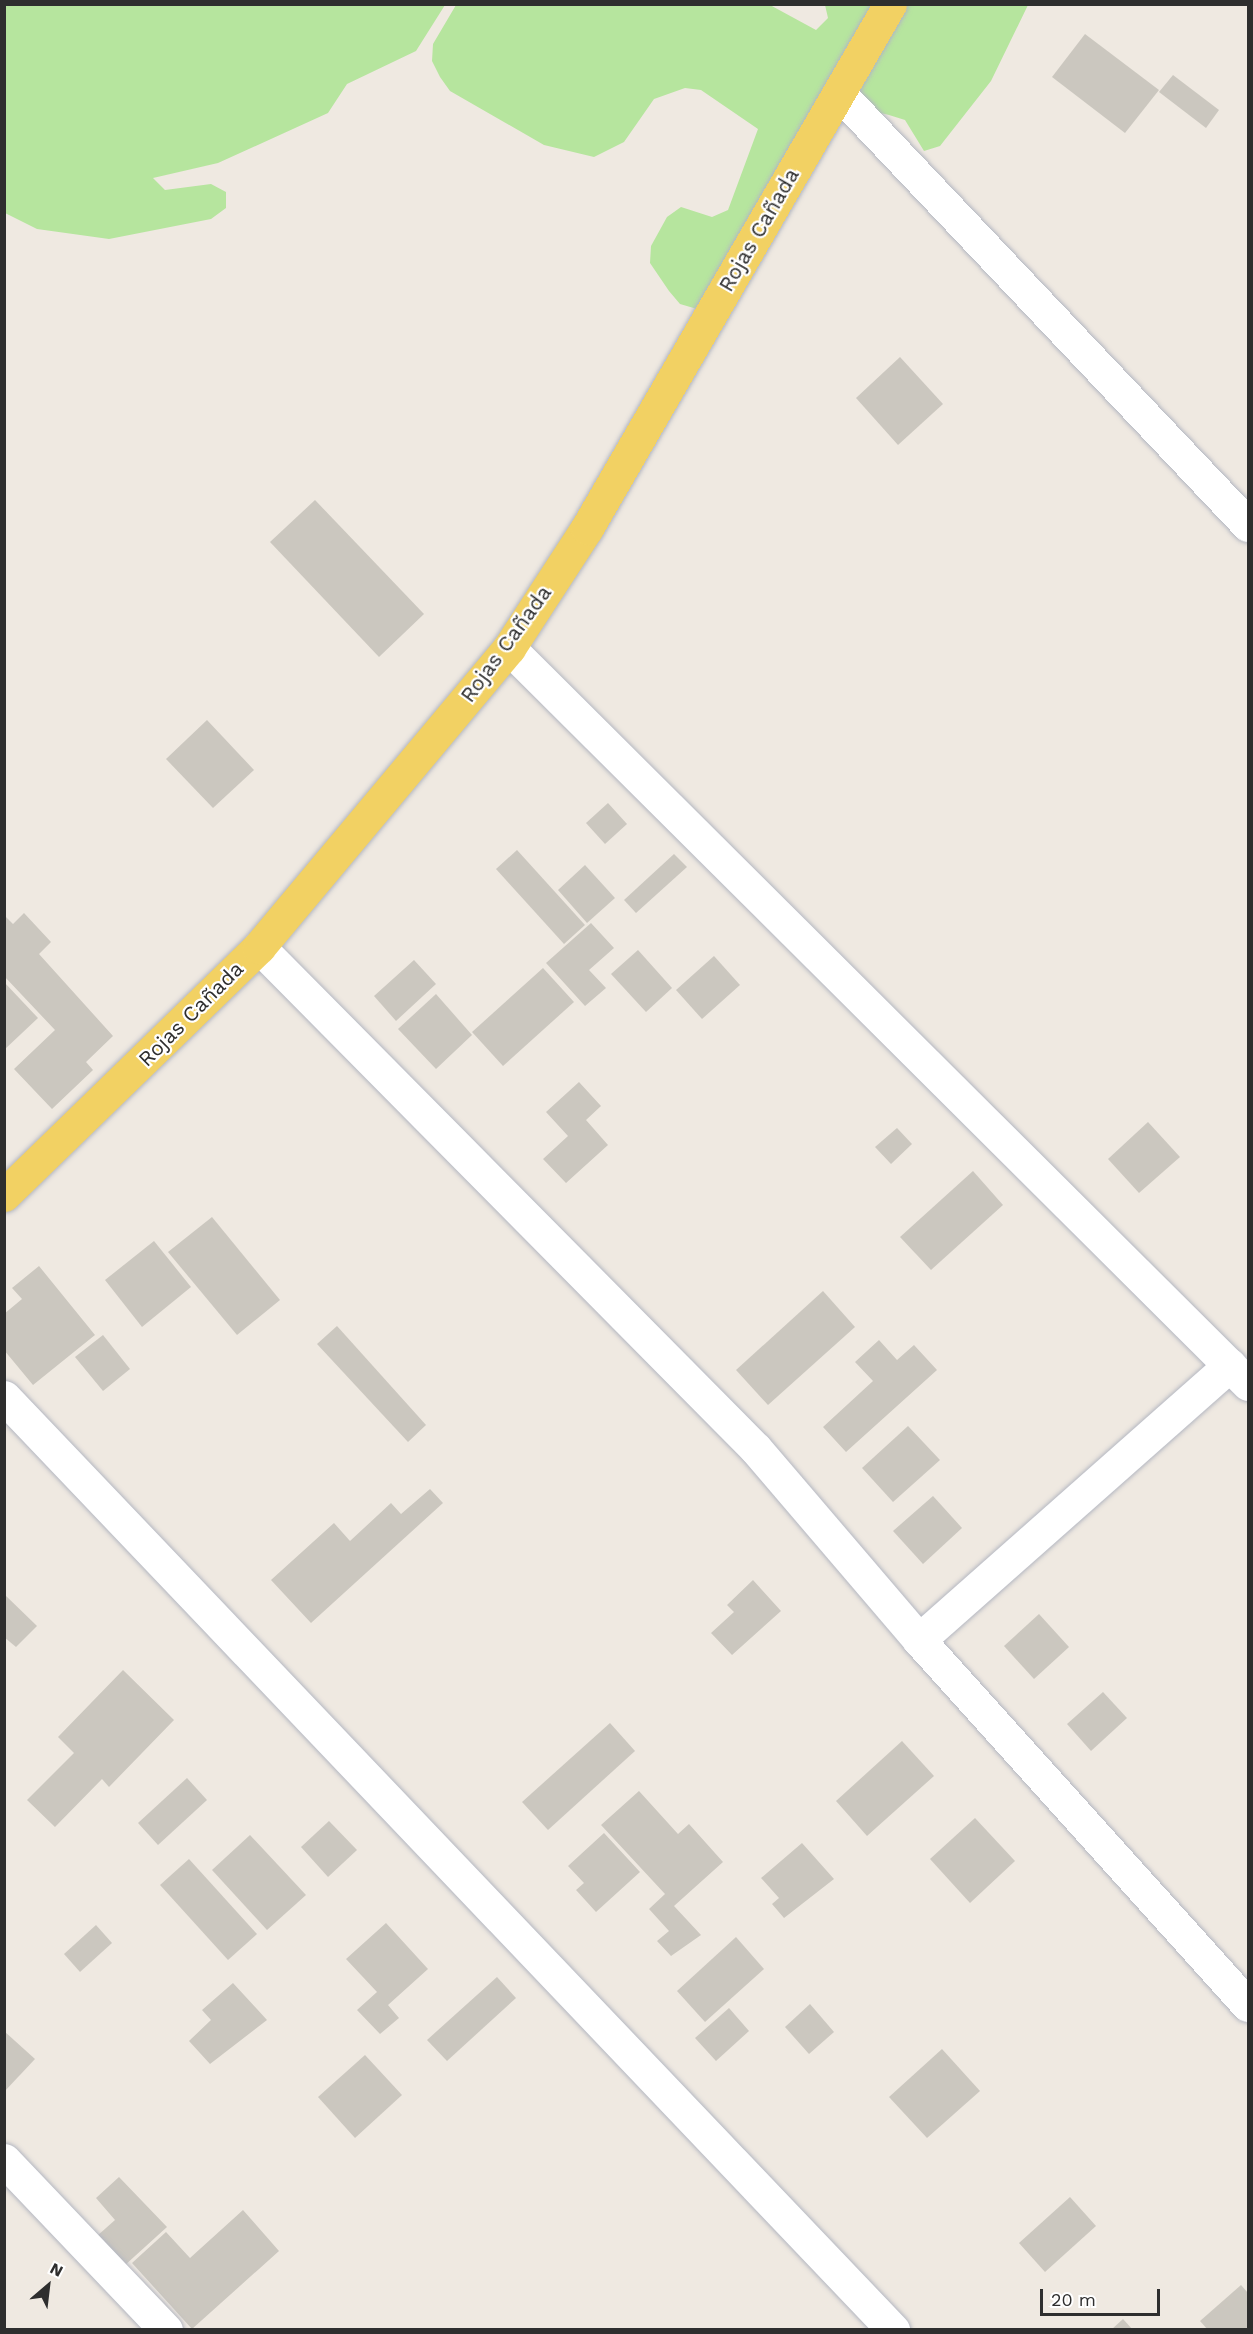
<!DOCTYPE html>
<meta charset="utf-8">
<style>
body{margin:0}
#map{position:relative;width:1253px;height:2334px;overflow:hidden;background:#efe9e1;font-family:"Work Sans",sans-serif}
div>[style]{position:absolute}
.green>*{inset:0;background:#b6e59e}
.building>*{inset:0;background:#cbc7bf}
.roads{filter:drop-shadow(0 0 2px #b4b7c1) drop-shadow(0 0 2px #b4b7c1)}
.minor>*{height:33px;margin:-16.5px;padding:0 16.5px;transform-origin:16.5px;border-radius:16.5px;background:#fff}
.major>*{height:33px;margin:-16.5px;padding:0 16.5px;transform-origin:16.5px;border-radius:16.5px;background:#f2d163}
span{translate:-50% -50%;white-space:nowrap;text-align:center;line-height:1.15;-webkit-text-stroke:4.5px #fff;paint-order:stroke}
.street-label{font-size:21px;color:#2e2e2e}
.frame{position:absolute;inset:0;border:6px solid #2e2e2e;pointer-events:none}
.north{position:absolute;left:18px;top:2256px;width:60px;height:60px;-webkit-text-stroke:4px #fff;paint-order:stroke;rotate:28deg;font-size:16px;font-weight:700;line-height:24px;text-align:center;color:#2e2e2e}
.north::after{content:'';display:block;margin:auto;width:21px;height:27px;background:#2e2e2e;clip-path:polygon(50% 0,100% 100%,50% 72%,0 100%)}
.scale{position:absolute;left:1040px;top:2289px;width:120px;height:27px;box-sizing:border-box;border:3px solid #2e2e2e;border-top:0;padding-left:8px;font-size:18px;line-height:21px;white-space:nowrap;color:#2e2e2e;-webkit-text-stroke:4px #fff;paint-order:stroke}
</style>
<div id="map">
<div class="green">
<div style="clip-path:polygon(4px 5px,5px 4px,445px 5px,416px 51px,347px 84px,328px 113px,218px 163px,153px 178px,165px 190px,211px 184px,226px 192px,226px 208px,211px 219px,109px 239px,37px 229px,5px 213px)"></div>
<div style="clip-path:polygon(456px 5px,770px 5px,816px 30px,828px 18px,825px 5px,1028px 5px,991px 81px,940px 146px,924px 151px,905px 120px,889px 115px,872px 111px,834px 120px,697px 309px,680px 304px,669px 291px,650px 263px,651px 246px,667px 217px,681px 207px,712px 217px,728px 210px,758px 129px,701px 90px,685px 88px,654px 99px,624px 142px,594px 157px,544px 145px,450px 91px,440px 77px,432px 61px,433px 44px)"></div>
</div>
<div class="building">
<div style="clip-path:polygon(1085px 34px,1159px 90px,1125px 133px,1052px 77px)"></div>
<div style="clip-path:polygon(1173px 75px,1219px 110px,1206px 128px,1159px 92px)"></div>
<div style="clip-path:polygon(900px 357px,943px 404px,898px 445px,856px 398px)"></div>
<div style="clip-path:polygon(315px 500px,424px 614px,379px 657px,270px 542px)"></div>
<div style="clip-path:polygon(207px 720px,254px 770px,213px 808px,166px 759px)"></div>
<div style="clip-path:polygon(608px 803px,627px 824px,605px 844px,586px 823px)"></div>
<div style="clip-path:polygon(517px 850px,585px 925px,564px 944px,496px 869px)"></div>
<div style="clip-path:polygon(674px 854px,687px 867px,636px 913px,624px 900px)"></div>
<div style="clip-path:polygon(585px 865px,615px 898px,587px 923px,558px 890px)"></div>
<div style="clip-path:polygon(24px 913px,51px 942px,39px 954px,113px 1036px,86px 1062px,93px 1070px,52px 1109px,14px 1069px,55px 1030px,4px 976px,4px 915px,13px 924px)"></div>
<div style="clip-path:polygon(591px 923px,614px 948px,589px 970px,606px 988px,585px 1006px,546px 963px)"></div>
<div style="clip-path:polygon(638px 950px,672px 988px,646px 1012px,611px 974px)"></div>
<div style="clip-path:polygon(714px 956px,740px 985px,702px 1019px,676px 990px)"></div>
<div style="clip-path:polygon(414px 960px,436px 984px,396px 1021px,374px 996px)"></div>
<div style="clip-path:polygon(543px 968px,574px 1002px,503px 1066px,472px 1032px)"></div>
<div style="clip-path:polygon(4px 982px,38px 1018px,4px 1050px)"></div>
<div style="clip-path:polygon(436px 994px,472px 1035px,436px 1069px,398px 1029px)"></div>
<div style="clip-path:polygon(579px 1082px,601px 1106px,586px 1120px,608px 1145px,566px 1183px,543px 1159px,568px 1136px,546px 1112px)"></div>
<div style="clip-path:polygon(1148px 1122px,1180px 1157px,1139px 1193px,1108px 1159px)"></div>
<div style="clip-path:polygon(897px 1128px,912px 1144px,891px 1164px,875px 1147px)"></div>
<div style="clip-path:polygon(973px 1171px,1003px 1205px,931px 1270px,900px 1237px)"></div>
<div style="clip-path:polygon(212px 1217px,280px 1300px,237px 1335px,168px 1252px)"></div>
<div style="clip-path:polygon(154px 1241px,191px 1287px,142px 1327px,105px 1280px)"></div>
<div style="clip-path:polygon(39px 1266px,95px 1335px,33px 1385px,4px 1350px,4px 1314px,22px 1299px,12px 1288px)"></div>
<div style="clip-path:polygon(823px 1291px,855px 1327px,768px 1405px,736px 1370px)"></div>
<div style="clip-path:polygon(337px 1326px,426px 1425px,408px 1442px,317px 1344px)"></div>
<div style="clip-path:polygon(103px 1335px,130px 1369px,103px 1391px,75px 1357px)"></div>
<div style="clip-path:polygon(879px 1340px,897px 1360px,914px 1345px,937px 1370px,846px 1452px,823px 1427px,873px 1381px,855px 1362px)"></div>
<div style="clip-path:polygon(908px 1426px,940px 1460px,893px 1502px,862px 1468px)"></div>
<div style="clip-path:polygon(430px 1489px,443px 1503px,311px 1623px,271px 1580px,334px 1523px,350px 1541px,391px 1503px,401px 1514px)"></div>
<div style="clip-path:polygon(933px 1496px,962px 1528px,923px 1564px,893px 1531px)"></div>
<div style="clip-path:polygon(753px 1580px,781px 1611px,732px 1655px,711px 1633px,734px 1612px,727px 1605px)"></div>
<div style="clip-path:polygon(4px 1594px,37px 1626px,16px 1647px,4px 1637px)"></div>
<div style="clip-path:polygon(1039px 1614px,1069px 1647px,1034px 1679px,1004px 1646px)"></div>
<div style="clip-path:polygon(123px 1670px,174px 1720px,109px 1787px,102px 1779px,55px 1827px,27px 1800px,74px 1753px,58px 1737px)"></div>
<div style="clip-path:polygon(1103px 1692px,1127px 1718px,1091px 1751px,1067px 1724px)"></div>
<div style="clip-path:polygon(610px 1723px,635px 1751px,548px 1830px,522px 1802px)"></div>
<div style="clip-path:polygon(902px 1741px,934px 1776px,867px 1836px,836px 1801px)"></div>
<div style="clip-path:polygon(187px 1778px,207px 1800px,158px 1845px,138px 1823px)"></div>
<div style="clip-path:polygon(639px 1791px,678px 1834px,689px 1824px,723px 1862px,674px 1906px,701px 1935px,671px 1956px,657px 1941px,669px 1931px,649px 1909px,665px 1894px,601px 1825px)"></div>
<div style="clip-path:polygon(975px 1818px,1015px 1861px,970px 1903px,930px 1859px)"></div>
<div style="clip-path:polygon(329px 1821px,357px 1850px,328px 1877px,301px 1847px)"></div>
<div style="clip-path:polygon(604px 1833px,640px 1872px,596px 1912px,576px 1890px,584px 1883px,568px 1866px)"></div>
<div style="clip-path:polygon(250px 1835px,306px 1895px,267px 1930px,212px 1870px)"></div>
<div style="clip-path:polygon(802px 1843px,834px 1879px,784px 1918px,772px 1904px,779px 1898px,761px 1878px)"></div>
<div style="clip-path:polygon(189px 1859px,257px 1934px,228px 1960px,160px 1885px)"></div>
<div style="clip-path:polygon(386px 1923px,428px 1969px,388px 2005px,399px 2018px,380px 2034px,357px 2010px,377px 1992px,346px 1959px)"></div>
<div style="clip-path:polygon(96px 1925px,112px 1943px,80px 1972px,64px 1954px)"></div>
<div style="clip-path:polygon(736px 1937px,764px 1969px,705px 2022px,677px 1991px)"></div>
<div style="clip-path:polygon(497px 1977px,516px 1998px,447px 2061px,427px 2040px)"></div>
<div style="clip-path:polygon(233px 1983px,267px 2020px,210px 2064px,189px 2041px,211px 2020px,202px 2010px)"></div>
<div style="clip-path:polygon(810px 2004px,834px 2032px,809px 2054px,785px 2027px)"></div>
<div style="clip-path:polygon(729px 2008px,749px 2031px,716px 2061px,695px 2038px)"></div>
<div style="clip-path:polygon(4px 2031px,35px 2059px,4px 2092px)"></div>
<div style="clip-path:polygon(942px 2049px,980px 2091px,927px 2138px,889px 2097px)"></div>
<div style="clip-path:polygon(365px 2055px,402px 2095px,355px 2138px,318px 2097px)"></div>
<div style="clip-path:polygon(119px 2177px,167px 2227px,124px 2266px,97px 2236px,115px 2220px,96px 2198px)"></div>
<div style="clip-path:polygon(1070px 2197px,1096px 2226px,1045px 2272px,1019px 2243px)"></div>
<div style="clip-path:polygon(243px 2210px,279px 2251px,192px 2329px,132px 2263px,166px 2232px,190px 2258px)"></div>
<div style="clip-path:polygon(1241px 2285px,1248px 2293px,1248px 2330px,1208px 2330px,1200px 2321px)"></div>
<div style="clip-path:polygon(1123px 2319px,1133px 2330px,1111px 2330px)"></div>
</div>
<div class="roads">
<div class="minor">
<div style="left:839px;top:93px;width:595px;rotate:46.57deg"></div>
<div style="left:509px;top:648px;width:1043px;rotate:44.88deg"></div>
<div style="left:259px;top:947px;width:706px;rotate:45.29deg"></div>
<div style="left:756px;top:1449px;width:251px;rotate:49.5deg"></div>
<div style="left:919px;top:1640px;width:491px;rotate:48deg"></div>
<div style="left:4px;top:1397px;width:1289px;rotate:46.38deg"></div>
<div style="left:919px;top:1640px;width:415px;rotate:-41.5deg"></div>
<div style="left:4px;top:2160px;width:235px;rotate:46.4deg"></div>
</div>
<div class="major">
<div style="left:4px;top:1195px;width:356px;rotate:-44.2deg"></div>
<div style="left:259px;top:947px;width:390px;rotate:-50.1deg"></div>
<div style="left:509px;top:648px;width:143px;rotate:-57deg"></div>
<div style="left:587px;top:528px;width:605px;rotate:-59.96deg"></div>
</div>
</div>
<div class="street-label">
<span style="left:759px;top:230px;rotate:-60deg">Rojas Cañada</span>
<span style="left:506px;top:644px;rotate:-54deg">Rojas Cañada</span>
<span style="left:191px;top:1014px;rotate:-45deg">Rojas Cañada</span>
</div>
<div class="frame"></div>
<div class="north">N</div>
<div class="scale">20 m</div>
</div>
